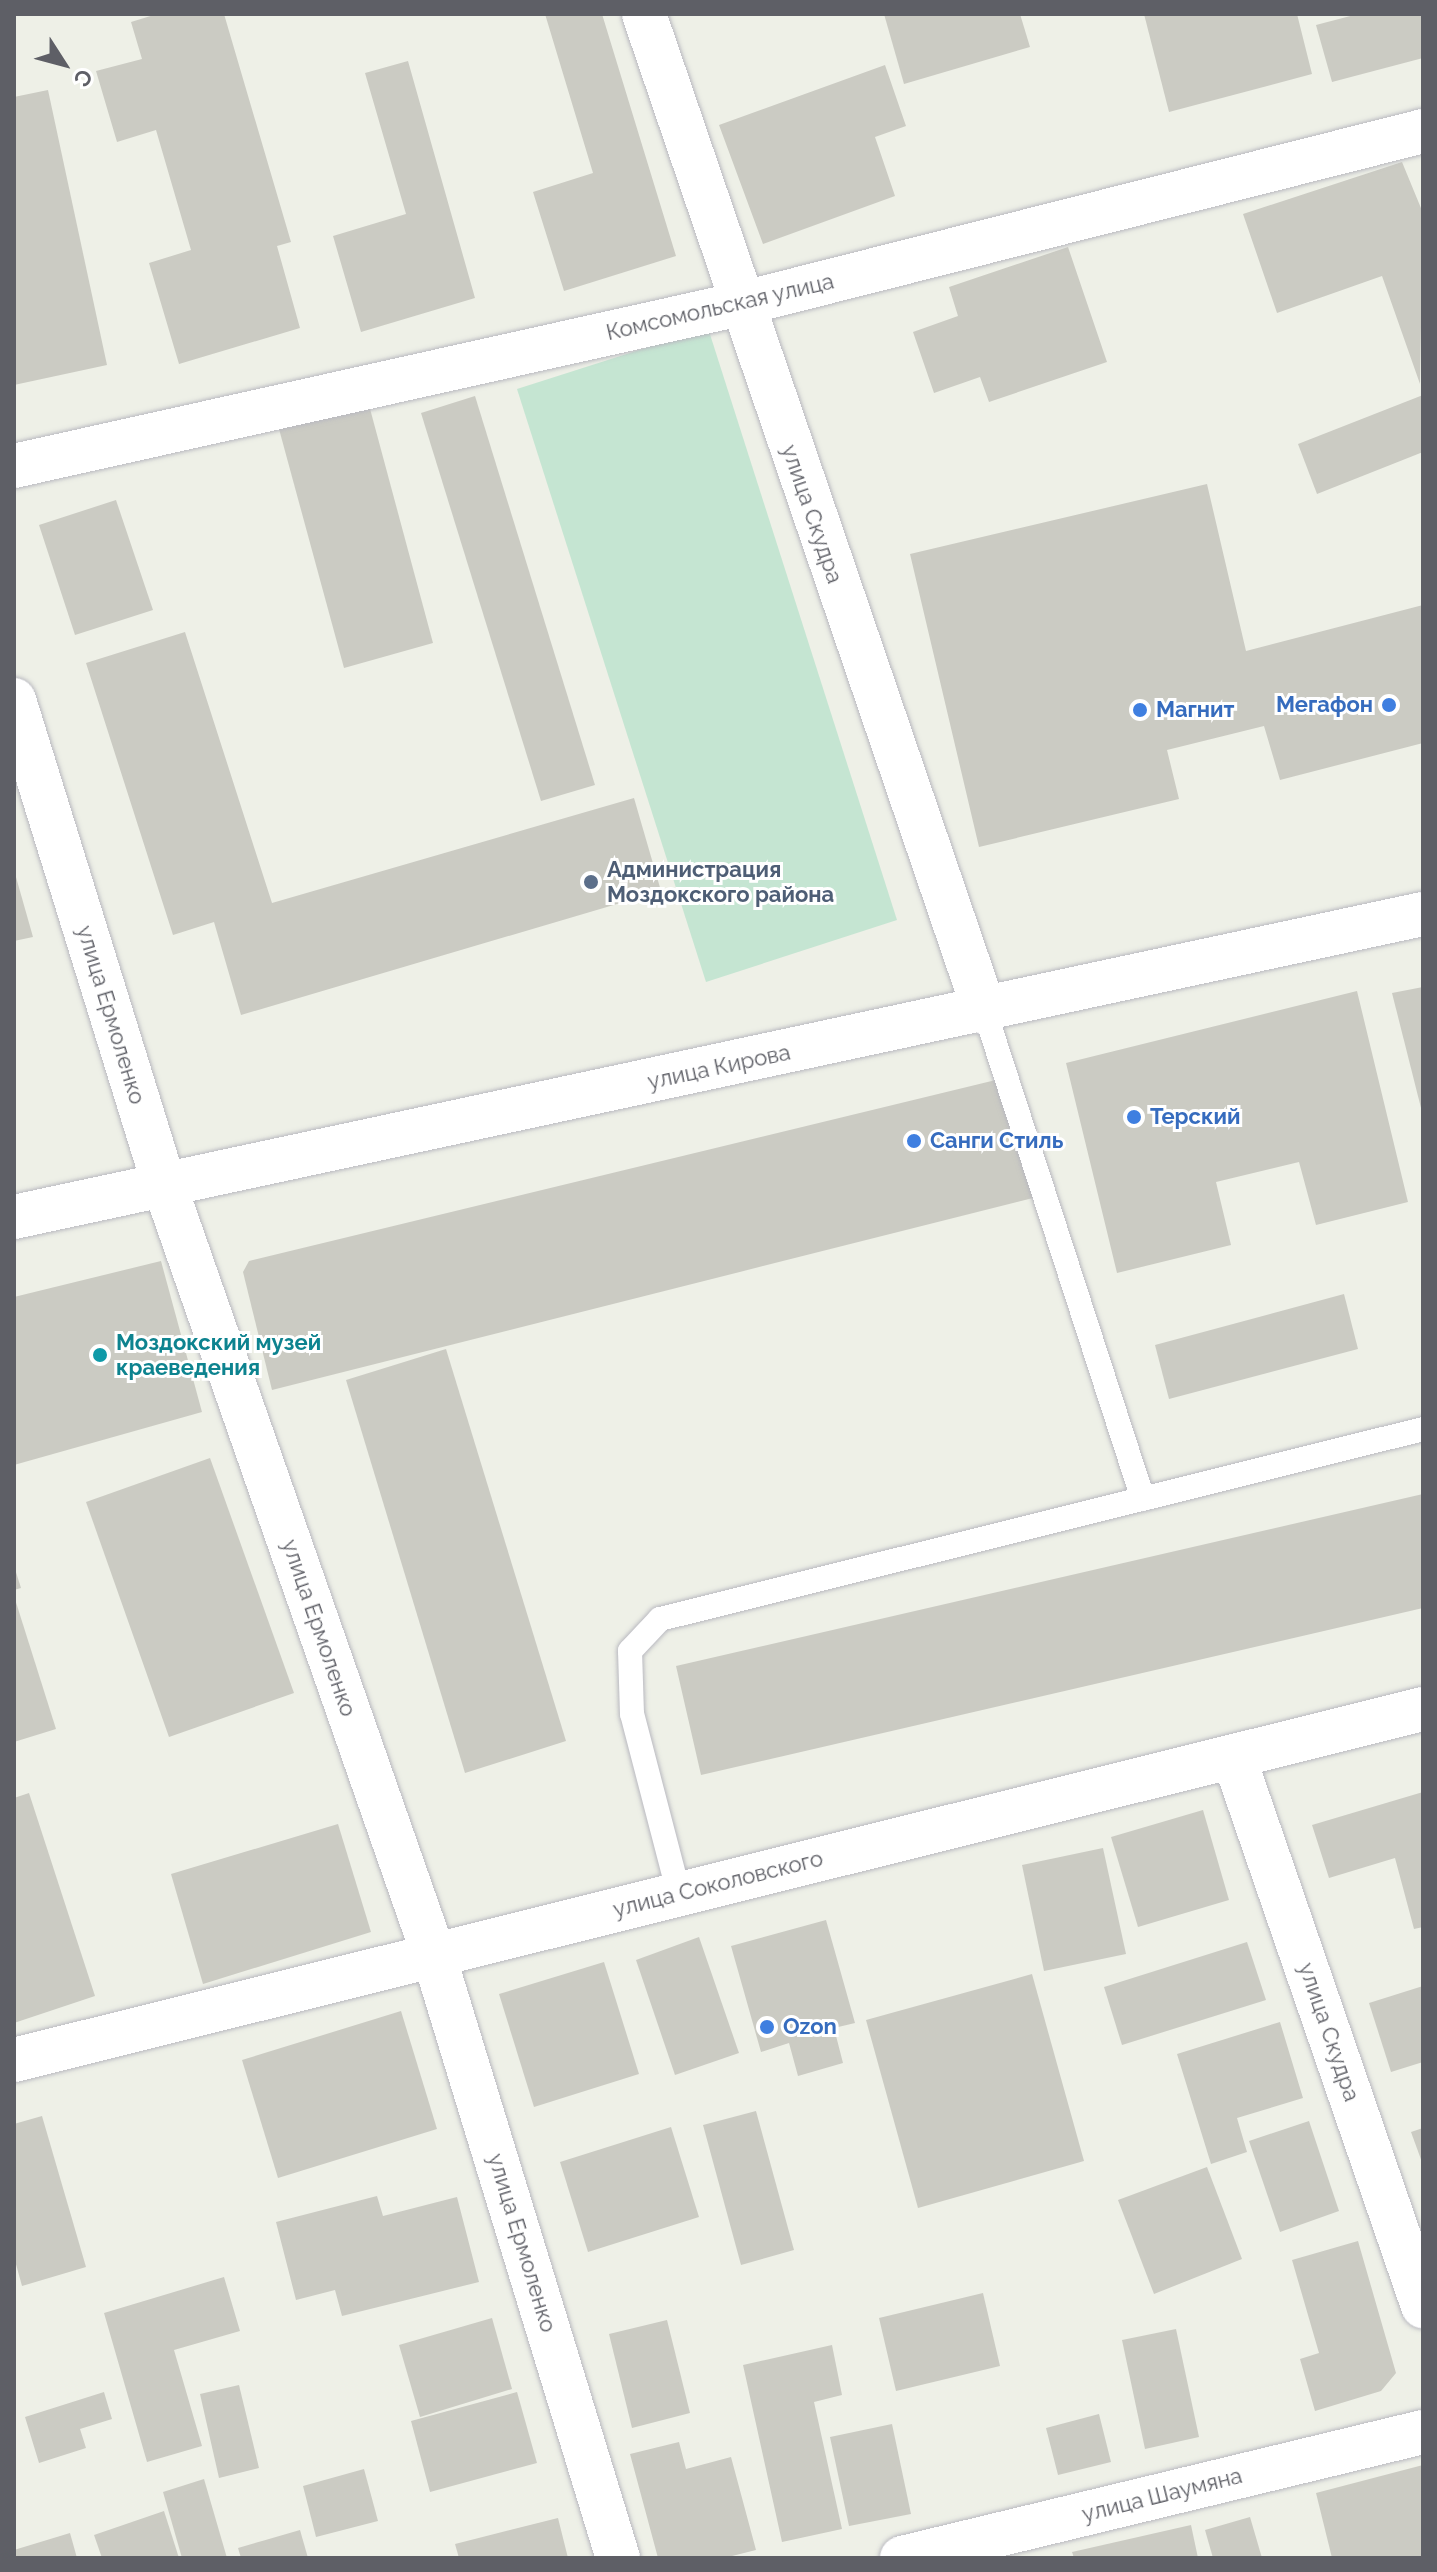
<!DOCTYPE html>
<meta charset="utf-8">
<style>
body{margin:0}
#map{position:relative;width:1437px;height:2572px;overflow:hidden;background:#eef0e7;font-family:Raleway,sans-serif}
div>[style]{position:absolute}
.green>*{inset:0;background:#c5e5d2}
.building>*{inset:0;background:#cbcbc3}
.roads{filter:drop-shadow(0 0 2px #b9b9c0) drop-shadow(0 0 2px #b9b9c0)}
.service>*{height:24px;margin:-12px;padding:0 12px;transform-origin:12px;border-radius:12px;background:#fff}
.minor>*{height:44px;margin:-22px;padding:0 22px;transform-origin:22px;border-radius:22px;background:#fff}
.tertiary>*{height:44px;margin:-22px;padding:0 22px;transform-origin:22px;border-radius:22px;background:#fff}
.dots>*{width:22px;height:22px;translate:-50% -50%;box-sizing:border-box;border:4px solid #fff;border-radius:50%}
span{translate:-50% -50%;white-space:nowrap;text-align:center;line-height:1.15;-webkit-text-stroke:6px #fff;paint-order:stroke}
.street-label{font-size:22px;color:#5e5f66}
.shop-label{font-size:22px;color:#366cbe;font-weight:700}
.right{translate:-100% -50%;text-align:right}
.left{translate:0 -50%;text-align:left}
.service-label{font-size:22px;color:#4e5e75;font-weight:700}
.culture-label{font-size:22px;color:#0d838f;font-weight:700}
.frame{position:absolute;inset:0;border:16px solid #5e5f66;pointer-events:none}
.north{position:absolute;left:24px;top:24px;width:80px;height:80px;-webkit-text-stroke:6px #fff;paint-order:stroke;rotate:126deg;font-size:22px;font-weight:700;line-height:32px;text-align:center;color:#5e5f66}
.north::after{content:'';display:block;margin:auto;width:28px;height:36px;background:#5e5f66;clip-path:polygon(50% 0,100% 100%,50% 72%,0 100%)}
</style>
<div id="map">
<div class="green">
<div style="clip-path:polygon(708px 328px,897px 920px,706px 982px,517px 389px)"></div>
</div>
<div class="building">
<div style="clip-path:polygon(157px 14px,224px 14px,291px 242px,277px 246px,300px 328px,179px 364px,149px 263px,191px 250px,156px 130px,117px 142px,96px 71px,142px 59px,131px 22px)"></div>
<div style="clip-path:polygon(545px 14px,602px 14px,676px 256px,564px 291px,533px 192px,593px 173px)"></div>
<div style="clip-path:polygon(884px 14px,1020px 14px,1030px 47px,904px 84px)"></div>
<div style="clip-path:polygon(1144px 14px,1297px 14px,1312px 74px,1169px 112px)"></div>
<div style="clip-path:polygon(1358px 14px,1423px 14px,1423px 58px,1332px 82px,1316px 25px)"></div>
<div style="clip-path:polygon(408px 61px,475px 298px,361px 332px,333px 236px,406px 214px,365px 73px)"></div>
<div style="clip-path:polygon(885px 65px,906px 126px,875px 137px,895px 196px,763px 244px,719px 125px)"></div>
<div style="clip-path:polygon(48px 90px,107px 365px,14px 385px,14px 97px)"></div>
<div style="clip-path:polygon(1402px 162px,1423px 213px,1420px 384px,1382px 276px,1277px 313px,1243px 214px)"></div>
<div style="clip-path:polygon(1068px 247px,1107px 362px,989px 402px,980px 377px,934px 393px,913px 332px,958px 316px,949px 287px)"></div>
<div style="clip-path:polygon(1423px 395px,1423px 452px,1317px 494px,1298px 444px)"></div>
<div style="clip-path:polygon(475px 396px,595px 785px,541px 801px,421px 413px)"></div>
<div style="clip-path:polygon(369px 405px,433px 643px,344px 668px,279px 429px)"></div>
<div style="clip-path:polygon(1207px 484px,1246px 651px,1423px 605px,1423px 743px,1280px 780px,1264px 726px,1167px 750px,1179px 799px,979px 847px,910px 554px)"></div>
<div style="clip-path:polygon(116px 500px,153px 610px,75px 635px,39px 525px)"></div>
<div style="clip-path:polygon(185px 632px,272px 903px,634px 798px,661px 891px,241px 1015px,214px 922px,173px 935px,86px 663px)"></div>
<div style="clip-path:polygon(14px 870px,33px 937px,14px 941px)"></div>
<div style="clip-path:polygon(1423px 987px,1423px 1112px,1422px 1112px,1392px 993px)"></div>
<div style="clip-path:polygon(1357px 991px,1408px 1202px,1316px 1225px,1299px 1162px,1216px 1182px,1231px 1245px,1117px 1273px,1066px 1063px)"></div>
<div style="clip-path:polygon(1004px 1078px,1033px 1198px,272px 1390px,243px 1272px,249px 1261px)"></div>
<div style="clip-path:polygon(161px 1261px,202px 1412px,14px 1465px,14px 1297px)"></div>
<div style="clip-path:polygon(1344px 1294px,1358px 1349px,1169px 1399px,1155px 1345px)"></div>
<div style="clip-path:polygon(446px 1349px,566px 1741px,465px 1773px,346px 1380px)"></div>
<div style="clip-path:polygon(210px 1458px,294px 1693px,169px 1737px,86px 1502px)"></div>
<div style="clip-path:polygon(1423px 1494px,1423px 1608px,701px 1775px,676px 1666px)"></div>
<div style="clip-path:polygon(14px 1566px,21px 1588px,14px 1590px)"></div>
<div style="clip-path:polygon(14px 1596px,56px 1729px,14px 1742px)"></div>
<div style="clip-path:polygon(1423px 1792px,1423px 1927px,1414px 1929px,1395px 1858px,1329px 1878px,1312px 1825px)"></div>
<div style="clip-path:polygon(29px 1793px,95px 1996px,14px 2023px,14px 1798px)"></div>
<div style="clip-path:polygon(1203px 1810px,1229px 1900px,1138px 1927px,1111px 1837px)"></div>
<div style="clip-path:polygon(338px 1824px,371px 1932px,203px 1984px,171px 1874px)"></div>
<div style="clip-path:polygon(1103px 1848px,1126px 1954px,1044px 1971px,1022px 1865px)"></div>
<div style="clip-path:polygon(826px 1920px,855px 2023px,834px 2028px,843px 2063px,798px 2076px,789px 2043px,761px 2052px,731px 1946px)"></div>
<div style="clip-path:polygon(699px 1937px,739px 2053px,675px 2075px,636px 1960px)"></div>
<div style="clip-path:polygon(1247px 1942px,1266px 2000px,1122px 2045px,1104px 1987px)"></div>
<div style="clip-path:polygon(604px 1962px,639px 2074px,534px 2107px,499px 1994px)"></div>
<div style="clip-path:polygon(1032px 1974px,1084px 2161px,918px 2208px,866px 2020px)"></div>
<div style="clip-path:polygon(1423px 1986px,1423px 2062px,1391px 2072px,1369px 2003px)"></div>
<div style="clip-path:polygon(401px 2011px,437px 2129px,278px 2178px,242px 2060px)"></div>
<div style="clip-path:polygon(1280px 2022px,1303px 2098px,1237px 2118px,1247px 2152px,1211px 2164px,1177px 2054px)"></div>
<div style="clip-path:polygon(756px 2111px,794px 2250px,741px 2265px,703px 2125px)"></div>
<div style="clip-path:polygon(42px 2116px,86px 2267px,22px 2286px,14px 2257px,14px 2124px)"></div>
<div style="clip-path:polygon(1309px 2121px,1339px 2211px,1280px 2232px,1249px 2141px)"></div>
<div style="clip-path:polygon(671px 2127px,699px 2217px,588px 2252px,560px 2162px)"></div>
<div style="clip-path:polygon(1423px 2128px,1423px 2165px,1411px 2132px)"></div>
<div style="clip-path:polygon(1207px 2167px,1242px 2259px,1154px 2294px,1118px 2200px)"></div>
<div style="clip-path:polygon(377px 2196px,383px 2216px,457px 2197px,479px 2282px,342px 2316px,335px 2290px,296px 2300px,276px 2222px)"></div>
<div style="clip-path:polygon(1358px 2241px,1396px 2373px,1381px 2391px,1315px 2411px,1300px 2359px,1319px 2353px,1292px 2260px)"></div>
<div style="clip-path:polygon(224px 2277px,240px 2331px,174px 2350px,202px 2446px,147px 2462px,104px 2313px)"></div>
<div style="clip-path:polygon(983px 2293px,1000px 2366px,896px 2391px,879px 2318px)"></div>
<div style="clip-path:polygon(492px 2318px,512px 2389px,420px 2417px,399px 2345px)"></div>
<div style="clip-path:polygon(667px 2320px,690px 2413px,632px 2428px,609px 2334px)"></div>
<div style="clip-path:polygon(1176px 2329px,1199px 2437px,1145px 2449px,1122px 2340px)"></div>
<div style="clip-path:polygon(832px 2345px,842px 2395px,814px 2402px,842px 2529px,782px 2542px,743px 2365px)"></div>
<div style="clip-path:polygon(239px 2385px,259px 2468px,219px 2478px,200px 2394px)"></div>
<div style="clip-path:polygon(104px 2392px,112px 2419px,80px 2429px,86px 2448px,39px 2463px,25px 2417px)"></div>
<div style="clip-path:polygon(517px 2392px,537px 2463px,430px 2492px,411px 2421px)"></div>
<div style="clip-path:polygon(1099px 2414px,1111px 2462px,1058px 2475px,1046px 2428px)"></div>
<div style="clip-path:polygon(892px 2424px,911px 2514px,849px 2526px,830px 2437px)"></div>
<div style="clip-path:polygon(679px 2442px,686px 2469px,731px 2457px,756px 2550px,724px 2558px,658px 2558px,630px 2454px)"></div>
<div style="clip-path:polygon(1423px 2465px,1423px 2558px,1332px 2558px,1316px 2493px)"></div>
<div style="clip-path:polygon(364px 2469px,378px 2521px,316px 2537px,303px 2486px)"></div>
<div style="clip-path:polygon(204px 2479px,227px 2558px,182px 2558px,163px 2492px)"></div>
<div style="clip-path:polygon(164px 2511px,179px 2558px,102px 2558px,94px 2535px)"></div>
<div style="clip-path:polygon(1250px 2517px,1262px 2558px,1213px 2558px,1205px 2530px)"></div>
<div style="clip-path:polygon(558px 2518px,568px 2558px,459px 2558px,455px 2544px)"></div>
<div style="clip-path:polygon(1191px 2525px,1198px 2558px,1074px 2558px,1072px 2552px)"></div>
<div style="clip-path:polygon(300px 2530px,308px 2558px,241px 2558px,238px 2548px)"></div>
<div style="clip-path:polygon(70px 2533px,77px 2558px,14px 2558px,14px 2550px)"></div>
</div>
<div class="roads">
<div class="service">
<div style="left:985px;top:1012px;width:512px;rotate:72.03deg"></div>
<div style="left:679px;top:1894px;width:186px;rotate:-104.6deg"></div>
<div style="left:632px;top:1714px;width:63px;rotate:-91.8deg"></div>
<div style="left:630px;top:1651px;width:44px;rotate:-46.8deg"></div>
<div style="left:660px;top:1619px;width:786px;rotate:-13.98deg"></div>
</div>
<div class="minor">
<div style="left:644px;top:14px;width:1055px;rotate:71.14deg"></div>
<div style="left:14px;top:466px;width:744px;rotate:-12.58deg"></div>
<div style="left:740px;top:304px;width:705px;rotate:-14.21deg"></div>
<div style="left:14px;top:700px;width:504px;rotate:72.79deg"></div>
<div style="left:163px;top:1181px;width:818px;rotate:70.72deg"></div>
<div style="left:433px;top:1953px;width:633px;rotate:73deg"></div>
<div style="left:14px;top:1217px;width:1441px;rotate:-12.14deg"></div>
<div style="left:1234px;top:1758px;width:580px;rotate:70.97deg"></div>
</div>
<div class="tertiary">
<div style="left:14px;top:2060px;width:1452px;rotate:-13.99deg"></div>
<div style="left:902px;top:2558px;width:536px;rotate:-13.6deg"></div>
</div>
</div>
<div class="dots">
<div style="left:1389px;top:705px;background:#3f7fe0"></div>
<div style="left:1140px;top:710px;background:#3f7fe0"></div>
<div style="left:591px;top:882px;background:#5c6f8a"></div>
<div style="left:1134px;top:1117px;background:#3f7fe0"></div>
<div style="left:914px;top:1141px;background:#3f7fe0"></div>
<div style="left:100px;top:1355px;background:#0f9aa8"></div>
<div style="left:767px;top:2027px;background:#3f7fe0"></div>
</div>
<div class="street-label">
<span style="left:720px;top:307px;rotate:-13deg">Комсомольская улица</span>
<span style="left:812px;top:514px;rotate:71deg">улица Скудра</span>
<span style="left:111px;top:1015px;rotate:73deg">улица Ермоленко</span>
<span style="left:719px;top:1067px;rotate:-12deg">улица Кирова</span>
<span style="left:319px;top:1628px;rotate:71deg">улица Ермоленко</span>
<span style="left:718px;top:1884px;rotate:-14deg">улица Соколовского</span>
<span style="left:1329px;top:2032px;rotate:71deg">улица Скудра</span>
<span style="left:522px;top:2243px;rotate:73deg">улица Ермоленко</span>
<span style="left:1162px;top:2495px;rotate:-14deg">улица Шаумяна</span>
</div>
<div class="shop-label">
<span class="right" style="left:1373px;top:705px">Мегафон</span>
<span class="left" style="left:1156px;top:710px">Магнит</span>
<span class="left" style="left:1150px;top:1117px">Терский</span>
<span class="left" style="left:930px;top:1141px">Санги Стиль</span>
<span class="left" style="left:783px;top:2027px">Ozon</span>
</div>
<div class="service-label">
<span class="left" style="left:607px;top:882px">Администрация<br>Моздокского района</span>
</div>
<div class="culture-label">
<span class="left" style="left:116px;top:1355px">Моздокский музей<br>краеведения</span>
</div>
<div class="frame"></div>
<div class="north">С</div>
</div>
